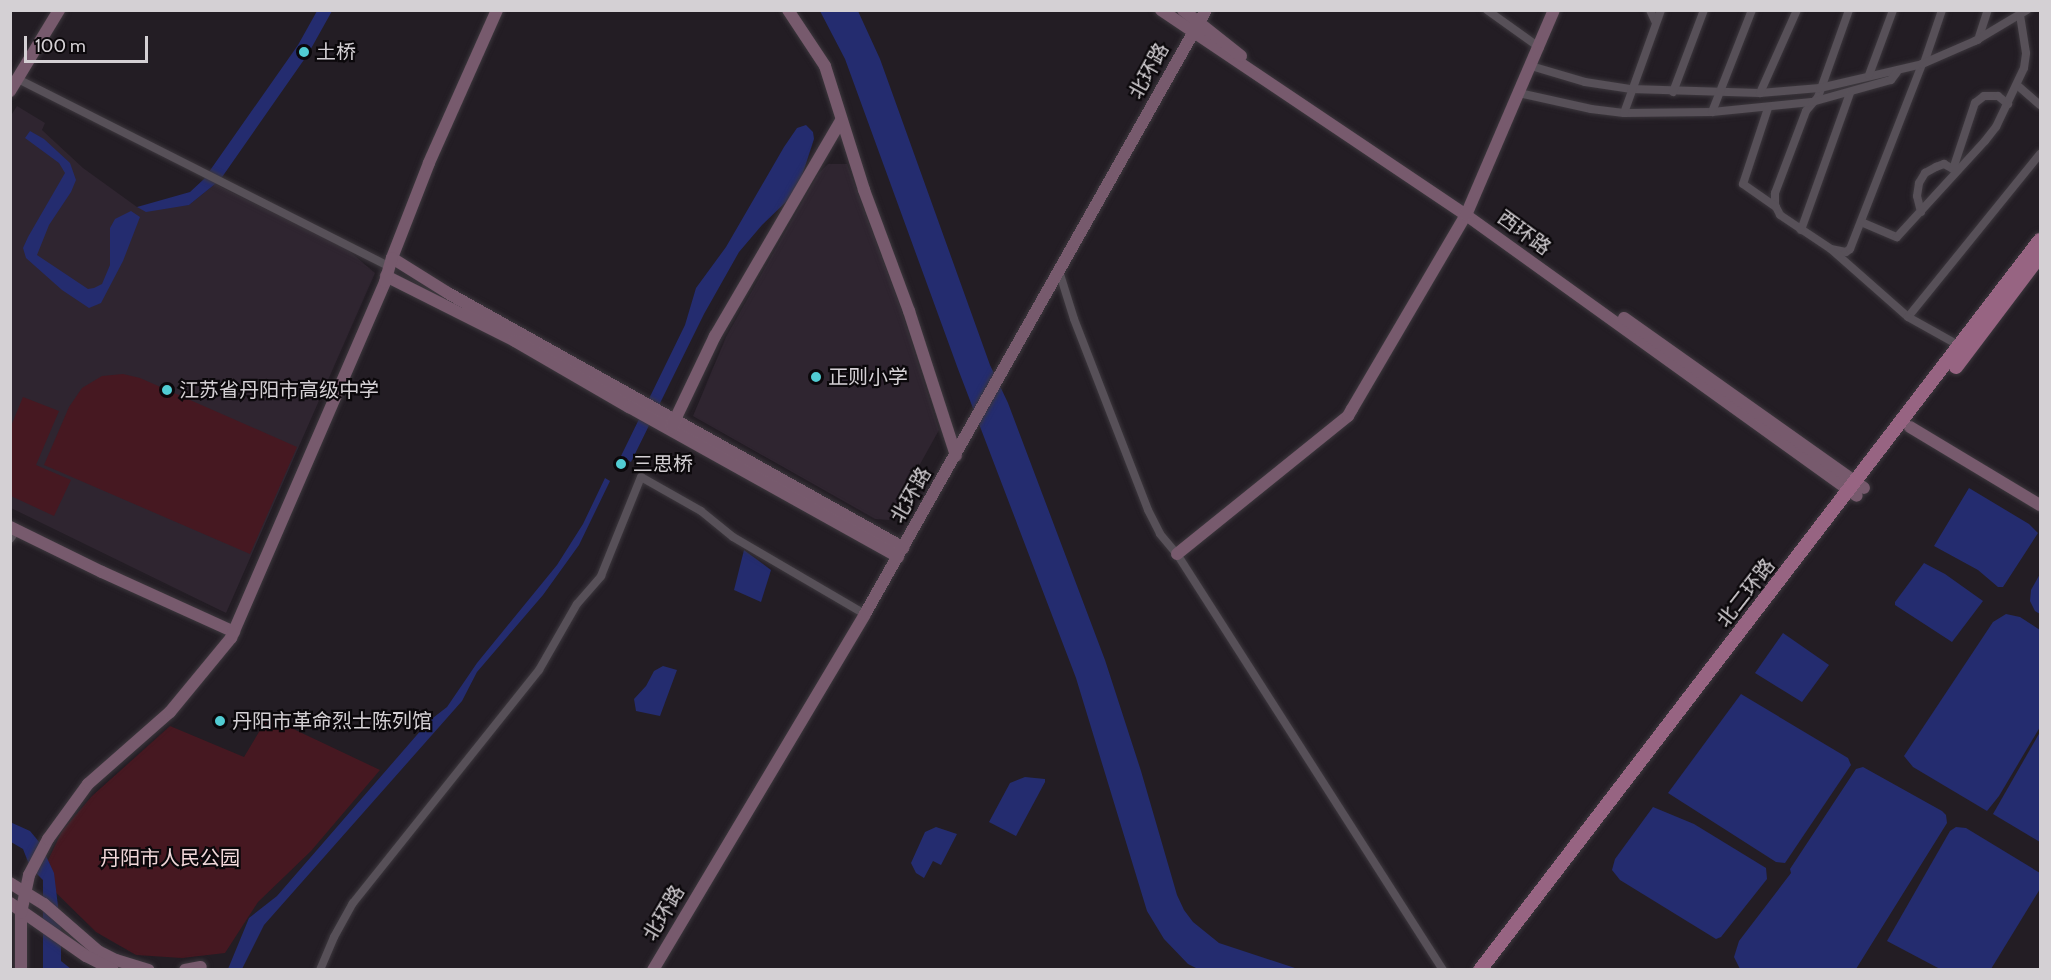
<!DOCTYPE html>
<meta charset="utf-8">
<style>
body{margin:0}
#map{position:relative;width:2051px;height:980px;overflow:hidden;background:#231d24;font-family:Cabin,"Noto Sans SC",sans-serif}
div>[style]{position:absolute}
.built>*{inset:0;background:#2f2530}
.green>*{inset:0;background:#461821}
.water>*{inset:0;background:#242c6f}
.roads{filter:drop-shadow(0 0 2px #3c373d) drop-shadow(0 0 2px #3c373d)}
.street>*{height:8px;margin:-4px;padding:0 4px;transform-origin:4px;border-radius:4px;background:#575058}
.secondary>*{height:12px;margin:-6px;padding:0 6px;transform-origin:6px;border-radius:6px;background:#775a6d}
.primary>*{height:14px;margin:-7px;padding:0 7px;transform-origin:7px;border-radius:7px;background:#976482}
.dots>*{width:16px;height:16px;translate:-50% -50%;box-sizing:border-box;border:3px solid #0b080b;border-radius:50%}
span{translate:-50% -50%;white-space:nowrap;text-align:center;line-height:1.15;-webkit-text-stroke:4.5px #0b080b;paint-order:stroke}
.poi-label{font-size:20px;color:#d4d0d4}
.left{translate:0 -50%;text-align:left}
.street-label{font-size:20px;color:#d4d0d4}
.park-label{font-size:20px;color:#f1d7d9}
.frame{position:absolute;inset:0;border:12px solid #d4d0d4;pointer-events:none}
.scale{position:absolute;left:24px;top:36px;width:124px;height:27px;box-sizing:border-box;border:3px solid #d4d0d4;border-top:0;padding-left:8px;font-size:18px;line-height:21px;white-space:nowrap;color:#d4d0d4;-webkit-text-stroke:4px #0b080b;paint-order:stroke}
</style>
<div id="map">
<div class="built">
<div style="clip-path:polygon(17px 106px,45px 123px,42px 130px,83px 168px,137px 207px,189px 205px,215px 184px,348px 250px,375px 273px,226px 613px,11px 508px,10px 117px)"></div>
<div style="clip-path:polygon(828px 164px,847px 164px,901px 309px,939px 430px,889px 520px,875px 519px,693px 416px,726px 337px,818px 174px)"></div>
</div>
<div class="green">
<div style="clip-path:polygon(123px 374px,140px 378px,297px 447px,250px 554px,44px 465px,69px 407px,82px 388px,102px 376px)"></div>
<div style="clip-path:polygon(23px 397px,59px 411px,36px 465px,71px 480px,54px 516px,11px 496px,11px 426px)"></div>
<div style="clip-path:polygon(268px 717px,380px 770px,311px 851px,258px 902px,225px 953px,182px 958px,136px 955px,96px 932px,40px 877px,62px 831px,92px 796px,170px 726px,244px 757px)"></div>
</div>
<div class="water">
<div style="clip-path:polygon(317px 11px,332px 11px,308px 54px,220px 180px,189px 205px,146px 212px,137px 207px,190px 192px,204px 179px,298px 45px)"></div>
<div style="clip-path:polygon(820px 11px,858px 11px,880px 59px,990px 365px,1008px 403px,1105px 660px,1141px 771px,1177px 895px,1184px 910px,1193px 922px,1219px 943px,1298px 969px,1198px 969px,1188px 964px,1164px 939px,1147px 911px,1076px 678px,958px 369px,845px 59px)"></div>
<div style="clip-path:polygon(806px 125px,813px 132px,814px 139px,800px 182px,788px 200px,762px 225px,739px 252px,704px 314px,631px 462px,621px 456px,685px 325px,696px 288px,726px 247px,784px 147px,797px 128px)"></div>
<div style="clip-path:polygon(30px 131px,44px 139px,70px 163px,76px 180px,71px 192px,49px 225px,37px 255px,88px 289px,94px 288px,102px 284px,110px 265px,110px 228px,115px 219px,131px 211px,140px 217px,123px 261px,101px 303px,89px 308px,62px 290px,26px 258px,23px 248px,28px 237px,65px 173px,59px 163px,25px 138px)"></div>
<div style="clip-path:polygon(605px 478px,610px 481px,579px 545px,543px 595px,477px 672px,462px 701px,264px 925px,242px 969px,228px 969px,249px 918px,277px 896px,429px 721px,447px 707px,477px 663px,557px 565px,583px 524px)"></div>
<div style="clip-path:polygon(1969px 488px,2029px 524px,2038px 533px,2003px 587px,1998px 587px,1978px 570px,1934px 546px)"></div>
<div style="clip-path:polygon(744px 550px,771px 570px,761px 602px,734px 590px)"></div>
<div style="clip-path:polygon(1924px 563px,1945px 574px,1983px 601px,1952px 642px,1895px 605px,1895px 602px)"></div>
<div style="clip-path:polygon(2040px 574px,2040px 614px,2035px 611px,2030px 601px,2031px 590px)"></div>
<div style="clip-path:polygon(2006px 614px,2020px 617px,2040px 630px,2040px 727px,1999px 796px,1987px 811px,1913px 767px,1904px 756px,1993px 622px)"></div>
<div style="clip-path:polygon(1783px 633px,1829px 665px,1802px 702px,1755px 673px)"></div>
<div style="clip-path:polygon(663px 666px,677px 670px,660px 716px,636px 711px,634px 699px,646px 686px,654px 671px)"></div>
<div style="clip-path:polygon(1741px 694px,1848px 758px,1851px 765px,1785px 863px,1776px 862px,1668px 793px)"></div>
<div style="clip-path:polygon(2040px 732px,2040px 842px,1993px 814px)"></div>
<div style="clip-path:polygon(1863px 767px,1942px 811px,1946px 815px,1947px 823px,1856px 969px,1740px 969px,1734px 957px,1739px 941px,1791px 873px,1790px 869px,1856px 769px)"></div>
<div style="clip-path:polygon(1025px 777px,1045px 779px,1045px 782px,1016px 836px,989px 822px,1010px 783px)"></div>
<div style="clip-path:polygon(1653px 807px,1694px 824px,1766px 868px,1767px 879px,1721px 937px,1716px 939px,1620px 880px,1612px 870px,1615px 859px)"></div>
<div style="clip-path:polygon(10px 822px,30px 831px,40px 843px,54px 873px,61px 931px,61px 961px,71px 969px,43px 969px,43px 880px,30px 867px,23px 849px,11px 842px)"></div>
<div style="clip-path:polygon(936px 827px,957px 834px,941px 865px,933px 861px,924px 878px,916px 873px,911px 863px,925px 832px)"></div>
<div style="clip-path:polygon(1956px 827px,1966px 828px,2040px 873px,2040px 889px,1991px 969px,1940px 969px,1887px 941px,1950px 831px)"></div>
</div>
<div class="roads">
<div class="street">
<div style="left:1487px;top:10px;width:65px;rotate:35.6deg"></div>
<div style="left:1650px;top:10px;width:14px;rotate:65deg"></div>
<div style="left:1849px;top:10px;width:92px;rotate:109.6deg"></div>
<div style="left:1818px;top:97px;width:18px;rotate:131deg"></div>
<div style="left:1806px;top:111px;width:88px;rotate:110.7deg"></div>
<div style="left:1775px;top:193px;width:12px;rotate:90deg"></div>
<div style="left:1775px;top:205px;width:11px;rotate:63deg"></div>
<div style="left:1780px;top:215px;width:61px;rotate:33.7deg"></div>
<div style="left:1831px;top:249px;width:15px;rotate:11deg"></div>
<div style="left:1846px;top:252px;width:5px;rotate:-37deg"></div>
<div style="left:1850px;top:249px;width:199px;rotate:-68.7deg"></div>
<div style="left:1978px;top:40px;width:32px;rotate:-72deg"></div>
<div style="left:1924px;top:63px;width:56px;rotate:-71.2deg"></div>
<div style="left:1531px;top:66px;width:56px;rotate:16.5deg"></div>
<div style="left:1585px;top:82px;width:47px;rotate:8.7deg"></div>
<div style="left:1631px;top:89px;width:129px;rotate:1.8deg"></div>
<div style="left:1760px;top:93px;width:60px;rotate:-4.8deg"></div>
<div style="left:1820px;top:88px;width:105px;rotate:-13.2deg"></div>
<div style="left:1922px;top:64px;width:58px;rotate:-23.5deg"></div>
<div style="left:1975px;top:41px;width:61px;rotate:-30.8deg"></div>
<div style="left:1869px;top:75px;width:69px;rotate:-69.7deg"></div>
<div style="left:18px;top:79px;width:415px;rotate:26.8deg"></div>
<div style="left:2017px;top:85px;width:30px;rotate:41deg"></div>
<div style="left:1673px;top:92px;width:88px;rotate:-69.3deg"></div>
<div style="left:1519px;top:93px;width:74px;rotate:12.5deg"></div>
<div style="left:1591px;top:109px;width:33px;rotate:7deg"></div>
<div style="left:1624px;top:113px;width:88px;rotate:-0.7deg"></div>
<div style="left:1712px;top:112px;width:100px;rotate:-5.7deg"></div>
<div style="left:1812px;top:102px;width:82px;rotate:-15.6deg"></div>
<div style="left:1891px;top:80px;width:10px;rotate:-53deg"></div>
<div style="left:1760px;top:93px;width:91px;rotate:-66deg"></div>
<div style="left:1768px;top:108px;width:80px;rotate:108.2deg"></div>
<div style="left:1743px;top:184px;width:40px;rotate:34.9deg"></div>
<div style="left:1712px;top:112px;width:110px;rotate:-68.6deg"></div>
<div style="left:1624px;top:113px;width:109px;rotate:-70.2deg"></div>
<div style="left:1921px;top:212px;width:16px;rotate:-104deg"></div>
<div style="left:1917px;top:196px;width:13px;rotate:-81deg"></div>
<div style="left:1919px;top:183px;width:12px;rotate:-59deg"></div>
<div style="left:1925px;top:173px;width:13px;rotate:-29deg"></div>
<div style="left:1936px;top:167px;width:9px;rotate:-21deg"></div>
<div style="left:1944px;top:164px;width:10px;rotate:29deg"></div>
<div style="left:1953px;top:169px;width:70px;rotate:-71.6deg"></div>
<div style="left:1975px;top:103px;width:11px;rotate:-38deg"></div>
<div style="left:1984px;top:96px;width:14px"></div>
<div style="left:1998px;top:96px;width:13px;rotate:39deg"></div>
<div style="left:1861px;top:222px;width:39px;rotate:23deg"></div>
<div style="left:1897px;top:237px;width:130px;rotate:-47.5deg"></div>
<div style="left:1985px;top:141px;width:18px;rotate:-52deg"></div>
<div style="left:1996px;top:127px;width:65px;rotate:-64.6deg"></div>
<div style="left:2024px;top:68px;width:15px;rotate:-82deg"></div>
<div style="left:2026px;top:53px;width:37px;rotate:-99deg"></div>
<div style="left:1801px;top:230px;width:145px;rotate:-70.3deg"></div>
<div style="left:1832px;top:250px;width:101px;rotate:41.4deg"></div>
<div style="left:1908px;top:317px;width:210px;rotate:-51deg"></div>
<div style="left:1059px;top:271px;width:50px;rotate:72.6deg"></div>
<div style="left:1074px;top:319px;width:205px;rotate:68.8deg"></div>
<div style="left:1148px;top:510px;width:27px;rotate:63deg"></div>
<div style="left:1160px;top:534px;width:26px;rotate:50deg"></div>
<div style="left:1177px;top:554px;width:494px;rotate:57.4deg"></div>
<div style="left:1908px;top:317px;width:60px;rotate:29.1deg"></div>
<div style="left:10px;top:539px;width:10px;rotate:-53deg"></div>
<div style="left:320px;top:970px;width:36px;rotate:-67deg"></div>
<div style="left:334px;top:937px;width:39px;rotate:-61deg"></div>
<div style="left:353px;top:903px;width:298px;rotate:-51.4deg"></div>
<div style="left:539px;top:670px;width:76px;rotate:-60.1deg"></div>
<div style="left:577px;top:604px;width:37px;rotate:-49deg"></div>
<div style="left:601px;top:576px;width:107px;rotate:-68deg"></div>
<div style="left:641px;top:477px;width:69px;rotate:29.5deg"></div>
<div style="left:701px;top:511px;width:41px;rotate:39.1deg"></div>
<div style="left:733px;top:537px;width:153px;rotate:30.3deg"></div>
</div>
<div class="secondary">
<div style="left:497px;top:10px;width:167px;rotate:114deg"></div>
<div style="left:429px;top:163px;width:102px;rotate:111.3deg"></div>
<div style="left:392px;top:258px;width:66px;rotate:32deg"></div>
<div style="left:448px;top:293px;width:522px;rotate:29.21deg"></div>
<div style="left:788px;top:10px;width:67px;rotate:56.5deg"></div>
<div style="left:825px;top:66px;width:130px;rotate:72.5deg"></div>
<div style="left:864px;top:190px;width:129px;rotate:69.6deg"></div>
<div style="left:909px;top:311px;width:152px;rotate:72deg"></div>
<div style="left:1161px;top:10px;width:367px;rotate:33.9deg"></div>
<div style="left:1466px;top:215px;width:481px;rotate:35.7deg"></div>
<div style="left:1183px;top:10px;width:74px;rotate:38.4deg"></div>
<div style="left:10px;top:91px;width:95px;rotate:-58.8deg"></div>
<div style="left:386px;top:276px;width:144px;rotate:26.7deg"></div>
<div style="left:515px;top:341px;width:132px;rotate:30.1deg"></div>
<div style="left:629px;top:407px;width:308px;rotate:29.1deg"></div>
<div style="left:1624px;top:318px;width:294px;rotate:35.3deg"></div>
<div style="left:672px;top:426px;width:100px;rotate:-64.5deg"></div>
<div style="left:715px;top:336px;width:250px;rotate:-59.7deg"></div>
<div style="left:1910px;top:427px;width:152px;rotate:31deg"></div>
<div style="left:10px;top:527px;width:102px;rotate:26.1deg"></div>
<div style="left:102px;top:572px;width:145px;rotate:24.4deg"></div>
<div style="left:1177px;top:554px;width:220px;rotate:-38.9deg"></div>
<div style="left:1348px;top:416px;width:8px;rotate:-60deg"></div>
<div style="left:1352px;top:409px;width:225px;rotate:-59.6deg"></div>
<div style="left:1466px;top:215px;width:223px;rotate:-66.8deg"></div>
<div style="left:10px;top:883px;width:40px;rotate:32deg"></div>
<div style="left:44px;top:904px;width:72px;rotate:41deg"></div>
<div style="left:98px;top:951px;width:20px;rotate:27deg"></div>
<div style="left:116px;top:960px;width:34px;rotate:17deg"></div>
<div style="left:10px;top:903px;width:93px;rotate:34.9deg"></div>
<div style="left:86px;top:956px;width:30px;rotate:27deg"></div>
<div style="left:21px;top:970px;width:57px;rotate:-90deg"></div>
<div style="left:21px;top:913px;width:39px;rotate:-78deg"></div>
<div style="left:29px;top:875px;width:41px;rotate:-62.2deg"></div>
<div style="left:48px;top:839px;width:68px;rotate:-54deg"></div>
<div style="left:88px;top:784px;width:109px;rotate:-41.3deg"></div>
<div style="left:170px;top:712px;width:96px;rotate:-50.5deg"></div>
<div style="left:231px;top:638px;width:388px;rotate:-66.6deg"></div>
<div style="left:385px;top:282px;width:25px;rotate:-74deg"></div>
<div style="left:185px;top:970px;width:16px;rotate:-11deg"></div>
<div style="left:653px;top:970px;width:414px;rotate:-59.2deg"></div>
<div style="left:865px;top:614px;width:694px;rotate:-60.55deg"></div>
</div>
<div class="primary">
<div style="left:1956px;top:367px;width:139px;rotate:-52.9deg"></div>
<div style="left:1480px;top:970px;width:920px;rotate:-52.51deg"></div>
</div>
</div>
<div class="dots">
<div style="left:304px;top:52px;background:#51ccd3"></div>
<div style="left:816px;top:377px;background:#51ccd3"></div>
<div style="left:167px;top:390px;background:#51ccd3"></div>
<div style="left:621px;top:464px;background:#51ccd3"></div>
<div style="left:220px;top:721px;background:#51ccd3"></div>
</div>
<div class="poi-label">
<span class="left" style="left:316px;top:52px">土桥</span>
<span class="left" style="left:828px;top:377px">正则小学</span>
<span class="left" style="left:179px;top:390px">江苏省丹阳市高级中学</span>
<span class="left" style="left:633px;top:464px">三思桥</span>
<span class="left" style="left:232px;top:721px">丹阳市革命烈士陈列馆</span>
</div>
<div class="street-label">
<span style="left:1149px;top:71px;rotate:-61deg">北环路</span>
<span style="left:1524px;top:233px;rotate:36deg">西环路</span>
<span style="left:911px;top:495px;rotate:-60deg">北环路</span>
<span style="left:1746px;top:593px;rotate:-52deg">北二环路</span>
<span style="left:664px;top:913px;rotate:-59deg">北环路</span>
</div>
<div class="park-label">
<span style="left:170px;top:858px">丹阳市人民公园</span>
</div>
<div class="frame"></div>
<div class="scale">100 m</div>
</div>
